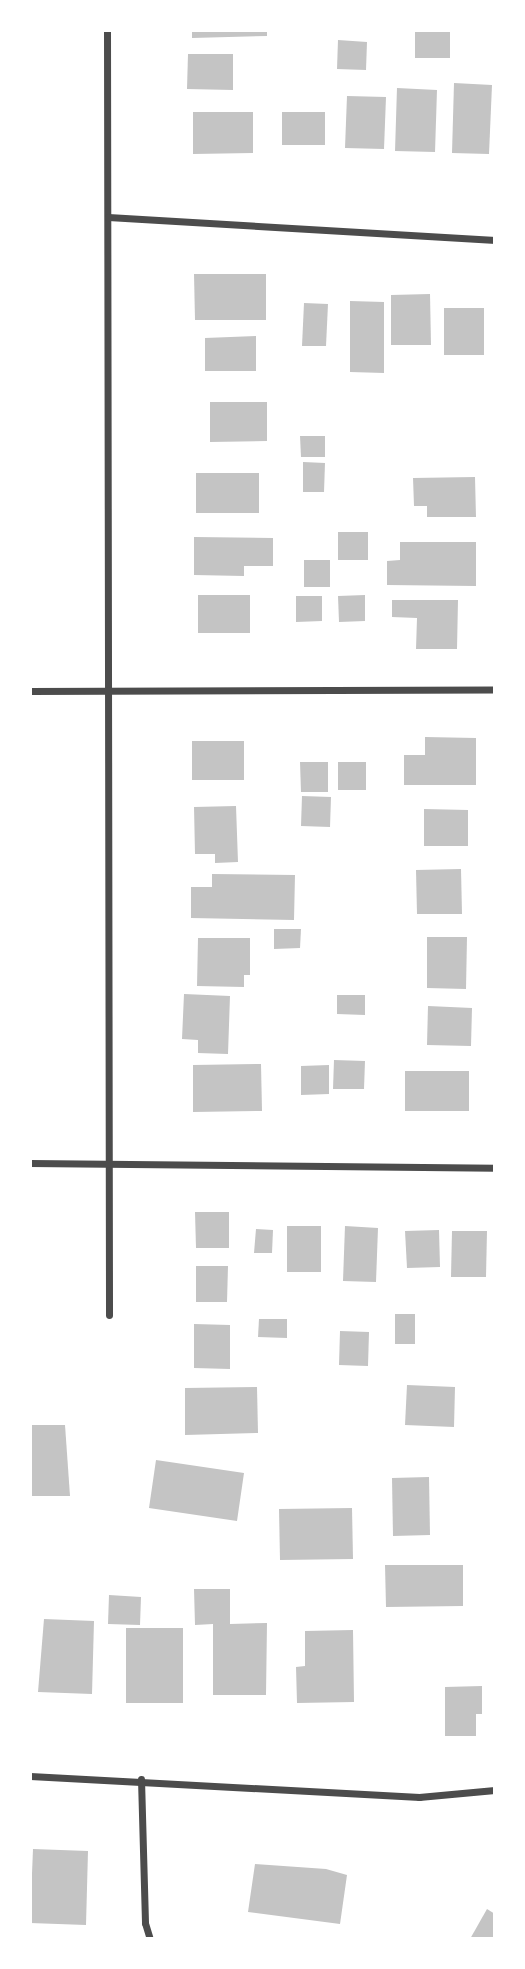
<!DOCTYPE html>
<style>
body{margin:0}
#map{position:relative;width:525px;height:1969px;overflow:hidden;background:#fff;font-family:Roboto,sans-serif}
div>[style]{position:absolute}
.building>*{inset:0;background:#c4c4c4}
.minor>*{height:7px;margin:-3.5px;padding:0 3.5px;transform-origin:3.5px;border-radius:3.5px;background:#4c4c4c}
span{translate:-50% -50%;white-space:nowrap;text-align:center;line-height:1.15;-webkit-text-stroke:5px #fff;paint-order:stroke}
.frame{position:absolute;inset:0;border:32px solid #fff;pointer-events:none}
</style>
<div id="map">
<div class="building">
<div style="clip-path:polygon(192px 30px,267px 30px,267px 36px,192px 38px)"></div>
<div style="clip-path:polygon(415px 30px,450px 30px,450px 58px,415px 58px)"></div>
<div style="clip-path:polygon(338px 40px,367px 42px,366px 70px,337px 69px)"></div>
<div style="clip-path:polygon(188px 54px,233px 54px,233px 90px,187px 89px)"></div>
<div style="clip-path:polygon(454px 83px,492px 85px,489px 154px,452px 153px)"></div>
<div style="clip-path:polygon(397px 88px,437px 90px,435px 152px,395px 151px)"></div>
<div style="clip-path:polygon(347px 96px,386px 97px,384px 149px,345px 148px)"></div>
<div style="clip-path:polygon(193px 112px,253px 112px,253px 153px,193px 154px)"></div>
<div style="clip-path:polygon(282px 112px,325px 112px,325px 145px,282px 145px)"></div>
<div style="clip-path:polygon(194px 274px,266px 274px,266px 320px,195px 320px)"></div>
<div style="clip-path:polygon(430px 294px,431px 345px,391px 345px,391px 295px)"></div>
<div style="clip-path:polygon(350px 301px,384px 302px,384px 373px,350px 372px)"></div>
<div style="clip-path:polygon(304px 303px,328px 304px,326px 346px,302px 346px)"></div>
<div style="clip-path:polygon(444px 308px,484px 308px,484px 355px,444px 355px)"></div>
<div style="clip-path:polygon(256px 336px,256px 371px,205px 371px,205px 338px)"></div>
<div style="clip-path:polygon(210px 402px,267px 402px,267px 441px,210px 442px)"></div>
<div style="clip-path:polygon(300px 436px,325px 436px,325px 457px,301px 457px)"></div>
<div style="clip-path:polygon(303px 462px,325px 463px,324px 492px,303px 492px)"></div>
<div style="clip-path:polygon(196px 473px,259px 473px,259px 513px,196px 513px)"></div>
<div style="clip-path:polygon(475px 477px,476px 517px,427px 517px,427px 506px,414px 506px,413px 478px)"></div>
<div style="clip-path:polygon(338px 532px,368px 532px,368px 560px,338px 560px)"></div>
<div style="clip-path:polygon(194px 537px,273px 538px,273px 566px,244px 566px,244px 576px,194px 575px)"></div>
<div style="clip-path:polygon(400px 542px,476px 542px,476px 586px,387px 585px,387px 561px,400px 560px)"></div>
<div style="clip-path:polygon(304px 560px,330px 560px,330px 587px,304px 587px)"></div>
<div style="clip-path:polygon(198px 595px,250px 595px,250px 633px,198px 633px)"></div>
<div style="clip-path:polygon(365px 595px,365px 621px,339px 622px,338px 596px)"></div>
<div style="clip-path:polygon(296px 596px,322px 596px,322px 621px,296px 622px)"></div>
<div style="clip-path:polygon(392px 600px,458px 600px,457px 649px,416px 649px,417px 618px,392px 617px)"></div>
<div style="clip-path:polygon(425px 737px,476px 738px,476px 785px,404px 785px,404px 755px,425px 755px)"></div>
<div style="clip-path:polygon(192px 741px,244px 741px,244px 780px,192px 780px)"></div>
<div style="clip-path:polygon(300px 762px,328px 762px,328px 792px,301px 792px)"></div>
<div style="clip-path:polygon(338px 762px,366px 762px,366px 790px,338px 790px)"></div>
<div style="clip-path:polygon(302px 796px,331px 797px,330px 827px,301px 826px)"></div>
<div style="clip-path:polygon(236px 806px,238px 862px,215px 863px,215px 854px,195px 854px,194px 807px)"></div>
<div style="clip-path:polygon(424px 809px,468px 810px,468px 846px,424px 846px)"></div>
<div style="clip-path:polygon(461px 869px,462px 914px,417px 914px,416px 870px)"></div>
<div style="clip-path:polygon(212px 874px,295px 875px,294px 920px,191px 918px,191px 887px,212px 887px)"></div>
<div style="clip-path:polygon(274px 929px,301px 929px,300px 948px,274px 949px)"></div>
<div style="clip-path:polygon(427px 937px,467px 937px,466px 989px,427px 988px)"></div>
<div style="clip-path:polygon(198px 938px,250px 938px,250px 975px,244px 975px,244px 987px,197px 986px)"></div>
<div style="clip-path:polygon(184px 994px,230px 996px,228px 1054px,198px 1053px,198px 1040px,182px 1039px)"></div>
<div style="clip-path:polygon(337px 995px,365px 995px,365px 1015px,337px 1014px)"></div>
<div style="clip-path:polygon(428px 1006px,472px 1008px,471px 1046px,427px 1045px)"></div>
<div style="clip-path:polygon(334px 1060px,365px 1061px,364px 1089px,333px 1089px)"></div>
<div style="clip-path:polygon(261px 1064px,262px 1111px,193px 1112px,193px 1065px)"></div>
<div style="clip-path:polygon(329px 1065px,329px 1094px,301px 1095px,301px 1066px)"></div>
<div style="clip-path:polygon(405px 1071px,469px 1071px,469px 1111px,405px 1111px)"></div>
<div style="clip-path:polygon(195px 1212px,229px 1212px,229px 1248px,196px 1248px)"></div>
<div style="clip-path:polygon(287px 1226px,321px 1226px,321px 1272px,287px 1272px)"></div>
<div style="clip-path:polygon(345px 1226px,378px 1228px,376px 1282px,343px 1281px)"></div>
<div style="clip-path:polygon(256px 1229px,273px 1230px,272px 1253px,254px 1253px)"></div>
<div style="clip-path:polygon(439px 1230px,440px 1267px,407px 1268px,405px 1231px)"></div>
<div style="clip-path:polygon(452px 1231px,487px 1231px,486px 1277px,451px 1277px)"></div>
<div style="clip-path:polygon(196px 1266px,228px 1266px,227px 1302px,196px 1302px)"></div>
<div style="clip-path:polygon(395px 1314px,415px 1314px,415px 1344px,395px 1344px)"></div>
<div style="clip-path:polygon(259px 1319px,287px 1319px,287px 1338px,258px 1337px)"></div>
<div style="clip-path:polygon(194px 1324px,230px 1325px,230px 1369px,194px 1368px)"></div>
<div style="clip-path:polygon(340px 1331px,369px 1332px,368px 1366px,339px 1365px)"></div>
<div style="clip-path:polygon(407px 1385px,455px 1387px,454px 1427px,405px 1425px)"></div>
<div style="clip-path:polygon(257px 1387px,258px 1433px,185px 1435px,185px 1388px)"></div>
<div style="clip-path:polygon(30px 1425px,65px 1425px,70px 1496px,30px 1496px)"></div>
<div style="clip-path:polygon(156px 1460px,244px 1473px,237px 1521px,149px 1508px)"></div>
<div style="clip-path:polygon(429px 1477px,430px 1535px,393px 1536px,392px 1478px)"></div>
<div style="clip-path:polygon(352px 1508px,353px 1559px,280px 1560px,279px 1509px)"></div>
<div style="clip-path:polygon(385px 1565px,463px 1565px,463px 1606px,386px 1607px)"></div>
<div style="clip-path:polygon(194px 1589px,230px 1589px,230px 1624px,267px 1623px,266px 1695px,213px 1695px,213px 1624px,195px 1625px)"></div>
<div style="clip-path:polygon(109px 1595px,141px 1597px,140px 1625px,108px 1624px)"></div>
<div style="clip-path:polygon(44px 1619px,94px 1621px,92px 1694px,38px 1692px)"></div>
<div style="clip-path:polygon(126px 1628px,183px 1628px,183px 1703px,126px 1703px)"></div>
<div style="clip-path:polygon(353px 1630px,354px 1702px,297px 1703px,296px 1667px,305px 1666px,305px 1631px)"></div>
<div style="clip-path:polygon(482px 1686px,482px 1714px,476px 1714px,476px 1736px,445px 1736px,445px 1687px)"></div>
<div style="clip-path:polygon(33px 1849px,88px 1851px,86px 1925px,30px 1923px)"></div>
<div style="clip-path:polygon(255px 1864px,326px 1869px,347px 1875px,340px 1924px,248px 1912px)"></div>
<div style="clip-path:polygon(487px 1909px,495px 1914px,495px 1939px,470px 1939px)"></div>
</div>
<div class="minor">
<div style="left:107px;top:30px;width:1285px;rotate:89.91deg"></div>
<div style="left:108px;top:217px;width:388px;rotate:3.4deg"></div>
<div style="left:30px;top:691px;width:465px;rotate:-0.2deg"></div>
<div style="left:30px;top:1163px;width:465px;rotate:0.6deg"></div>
<div style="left:30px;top:1776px;width:390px;rotate:3.1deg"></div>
<div style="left:419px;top:1797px;width:76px;rotate:-5.3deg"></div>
<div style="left:141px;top:1779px;width:144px;rotate:88.4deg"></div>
<div style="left:145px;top:1923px;width:17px;rotate:73deg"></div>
</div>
<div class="frame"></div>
</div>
